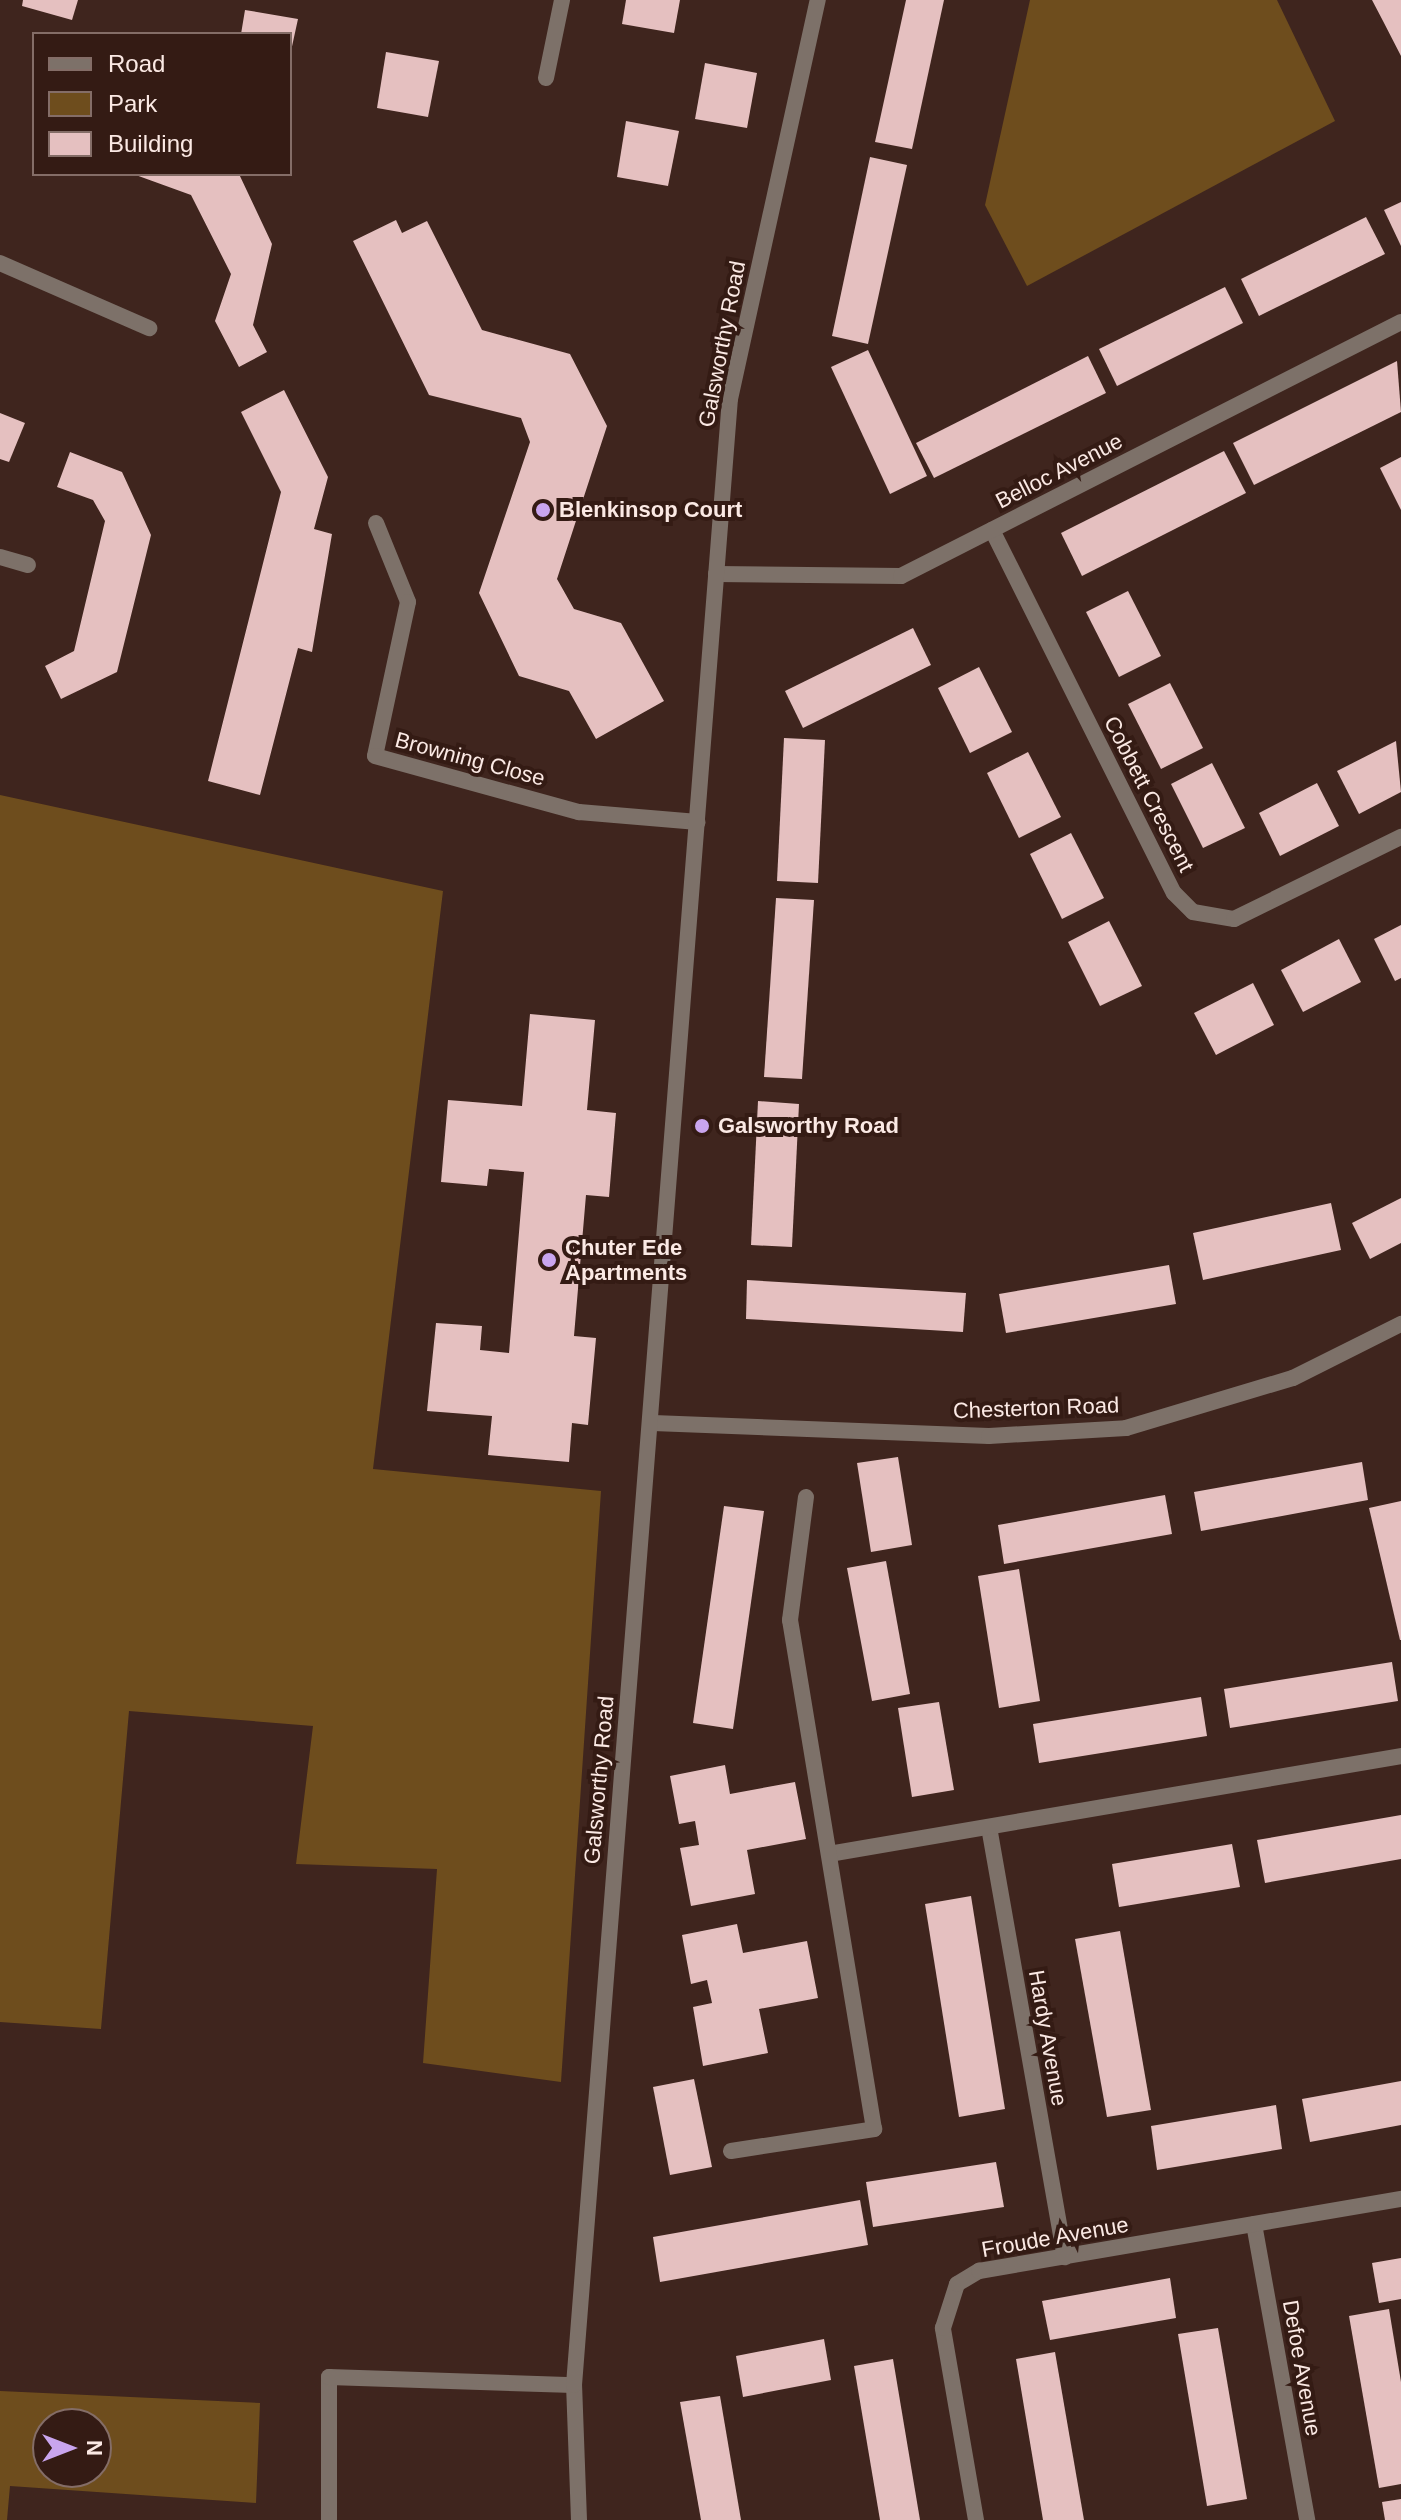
<!DOCTYPE html>
<style>
body{margin:0}
#map{position:relative;width:1401px;height:2520px;overflow:hidden;background:#3f251e;font-family:Helvetica,sans-serif}
div>[style]{position:absolute}
.green>*{inset:0;background:#6e4d1d}
.building>*{inset:0;background:#e5c0c0}
.service>*{height:16px;margin:-8px;padding:0 8px;transform-origin:8px;border-radius:8px;background:#7d7169}
.minor>*{height:16px;margin:-8px;padding:0 8px;transform-origin:8px;border-radius:8px;background:#7d7169}
.dots>*{width:22px;height:22px;translate:-50% -50%;box-sizing:border-box;border:4px solid #341b14;border-radius:50%}
span{translate:-50% -50%;white-space:nowrap;text-align:center;line-height:1.15;-webkit-text-stroke:8px #341b14;paint-order:stroke}
.street-label{font-size:22px;color:#fbe9e4}
.poi-label{font-size:22px;color:#fbe9e4;font-weight:700}
.left{translate:0 -50%;text-align:left}
.legend{position:absolute;left:32px;top:32px;width:260px;height:144px;box-sizing:border-box;background:#341b14;border:2px solid #846d67;margin:0;padding:10px 14px;list-style:none;font-size:24px;color:#fbe9e4}
.legend li{display:flex;align-items:center;gap:16px;height:40px}
.legend b{width:40px;border:2px solid #846d67}
.north{position:absolute;left:32px;top:2408px;width:80px;height:80px;box-sizing:border-box;background:#341b14;border:2px solid #846d67;border-radius:50%;rotate:90deg;font-size:22px;font-weight:700;line-height:32px;text-align:center;color:#fbe9e4}
.north::after{content:'';display:block;margin:auto;width:28px;height:36px;background:#c9a5ee;clip-path:polygon(50% 0,100% 100%,50% 72%,0 100%)}
</style>
<div id="map">
<div class="green">
<div style="clip-path:polygon(1030px 0,1277px 0,1335px 121px,1027px 286px,985px 205px)"></div>
<div style="clip-path:polygon(0 795px,443px 891px,373px 1469px,601px 1491px,561px 2082px,423px 2063px,437px 1869px,296px 1864px,313px 1726px,129px 1711px,101px 2029px,0 2022px)"></div>
<div style="clip-path:polygon(evenodd,0 2391px,260px 2403px,256px 2503px,10px 2486px,7px 2520px,0 2520px,0 2391px,96px 2424px,96px 2472px,48px 2472px,48px 2424px,96px 2424px)"></div>
</div>
<div class="building">
<div style="clip-path:polygon(23px 0,78px 0,72px 20px,22px 6px)"></div>
<div style="clip-path:polygon(626px 0,680px 0,674px 33px,622px 24px)"></div>
<div style="clip-path:polygon(906px 0,944px 0,912px 149px,875px 142px)"></div>
<div style="clip-path:polygon(1372px 0,1401px 0,1401px 56px,1383px 21px)"></div>
<div style="clip-path:polygon(245px 10px,298px 19px,291px 51px,290px 34px,241px 34px)"></div>
<div style="clip-path:polygon(386px 52px,439px 61px,428px 117px,377px 108px)"></div>
<div style="clip-path:polygon(705px 63px,757px 73px,747px 128px,695px 119px)"></div>
<div style="clip-path:polygon(626px 121px,679px 131px,668px 186px,617px 177px)"></div>
<div style="clip-path:polygon(870px 157px,907px 165px,868px 344px,832px 336px)"></div>
<div style="clip-path:polygon(133px 174px,239px 174px,272px 244px,253px 325px,267px 352px,239px 367px,215px 321px,231px 274px,191px 195px)"></div>
<div style="clip-path:polygon(1401px 202px,1401px 246px,1384px 210px)"></div>
<div style="clip-path:polygon(1366px 217px,1385px 254px,1259px 316px,1241px 279px)"></div>
<div style="clip-path:polygon(396px 220px,402px 233px,427px 221px,482px 330px,570px 354px,607px 426px,557px 579px,574px 609px,621px 623px,664px 701px,596px 739px,569px 691px,519px 676px,479px 593px,530px 442px,521px 418px,429px 395px,353px 241px)"></div>
<div style="clip-path:polygon(1225px 287px,1243px 323px,1117px 386px,1099px 349px)"></div>
<div style="clip-path:polygon(868px 350px,927px 476px,890px 494px,831px 367px)"></div>
<div style="clip-path:polygon(1088px 356px,1106px 393px,934px 478px,916px 443px)"></div>
<div style="clip-path:polygon(1397px 361px,1401px 412px,1254px 485px,1233px 443px)"></div>
<div style="clip-path:polygon(284px 390px,328px 477px,314px 529px,332px 534px,312px 652px,298px 648px,260px 795px,208px 781px,281px 492px,241px 412px)"></div>
<div style="clip-path:polygon(0 413px,25px 423px,9px 462px,0 459px)"></div>
<div style="clip-path:polygon(1224px 451px,1246px 493px,1082px 576px,1061px 533px)"></div>
<div style="clip-path:polygon(70px 452px,122px 472px,151px 535px,117px 672px,61px 699px,45px 666px,74px 651px,105px 521px,93px 500px,57px 487px)"></div>
<div style="clip-path:polygon(1401px 457px,1401px 510px,1380px 468px)"></div>
<div style="clip-path:polygon(1128px 591px,1161px 656px,1119px 677px,1086px 612px)"></div>
<div style="clip-path:polygon(913px 628px,931px 665px,803px 728px,785px 691px)"></div>
<div style="clip-path:polygon(979px 667px,1012px 732px,970px 753px,938px 688px)"></div>
<div style="clip-path:polygon(1170px 683px,1203px 748px,1161px 769px,1128px 704px)"></div>
<div style="clip-path:polygon(784px 738px,825px 740px,818px 883px,777px 881px)"></div>
<div style="clip-path:polygon(1396px 741px,1401px 792px,1359px 814px,1337px 771px)"></div>
<div style="clip-path:polygon(1028px 752px,1061px 817px,1019px 838px,987px 773px)"></div>
<div style="clip-path:polygon(1212px 763px,1245px 828px,1203px 848px,1171px 784px)"></div>
<div style="clip-path:polygon(1317px 783px,1339px 826px,1280px 856px,1259px 813px)"></div>
<div style="clip-path:polygon(1071px 833px,1104px 898px,1062px 919px,1030px 854px)"></div>
<div style="clip-path:polygon(776px 898px,814px 900px,802px 1079px,764px 1077px)"></div>
<div style="clip-path:polygon(1109px 921px,1142px 986px,1100px 1006px,1068px 942px)"></div>
<div style="clip-path:polygon(1401px 925px,1401px 978px,1395px 981px,1374px 939px)"></div>
<div style="clip-path:polygon(1339px 939px,1361px 982px,1303px 1012px,1281px 970px)"></div>
<div style="clip-path:polygon(1253px 983px,1274px 1025px,1216px 1055px,1194px 1013px)"></div>
<div style="clip-path:polygon(530px 1014px,595px 1020px,587px 1110px,616px 1113px,609px 1197px,586px 1195px,574px 1336px,596px 1338px,588px 1425px,572px 1423px,569px 1462px,488px 1455px,492px 1416px,427px 1411px,436px 1323px,482px 1326px,480px 1350px,509px 1353px,524px 1172px,489px 1169px,487px 1186px,441px 1182px,448px 1100px,522px 1106px)"></div>
<div style="clip-path:polygon(758px 1101px,799px 1104px,792px 1247px,751px 1245px)"></div>
<div style="clip-path:polygon(1401px 1198px,1401px 1243px,1370px 1259px,1352px 1223px)"></div>
<div style="clip-path:polygon(1331px 1203px,1341px 1250px,1203px 1280px,1193px 1233px)"></div>
<div style="clip-path:polygon(1169px 1265px,1176px 1304px,1006px 1333px,999px 1294px)"></div>
<div style="clip-path:polygon(747px 1280px,966px 1293px,963px 1332px,746px 1319px)"></div>
<div style="clip-path:polygon(898px 1457px,912px 1545px,871px 1552px,857px 1463px)"></div>
<div style="clip-path:polygon(1362px 1462px,1368px 1500px,1201px 1531px,1194px 1492px)"></div>
<div style="clip-path:polygon(1165px 1495px,1172px 1534px,1004px 1564px,998px 1525px)"></div>
<div style="clip-path:polygon(1401px 1501px,1401px 1640px,1400px 1640px,1369px 1508px)"></div>
<div style="clip-path:polygon(724px 1506px,764px 1511px,733px 1729px,693px 1723px)"></div>
<div style="clip-path:polygon(886px 1561px,910px 1694px,872px 1701px,847px 1568px)"></div>
<div style="clip-path:polygon(1019px 1569px,1040px 1701px,999px 1708px,978px 1576px)"></div>
<div style="clip-path:polygon(1392px 1662px,1398px 1701px,1230px 1728px,1224px 1689px)"></div>
<div style="clip-path:polygon(1201px 1697px,1207px 1736px,1039px 1763px,1033px 1724px)"></div>
<div style="clip-path:polygon(939px 1702px,954px 1790px,912px 1797px,898px 1708px)"></div>
<div style="clip-path:polygon(725px 1765px,730px 1794px,795px 1782px,806px 1839px,747px 1850px,755px 1894px,691px 1906px,680px 1848px,699px 1845px,695px 1821px,679px 1824px,670px 1776px)"></div>
<div style="clip-path:polygon(1401px 1815px,1401px 1859px,1265px 1883px,1257px 1840px)"></div>
<div style="clip-path:polygon(1232px 1844px,1240px 1887px,1119px 1907px,1112px 1864px)"></div>
<div style="clip-path:polygon(971px 1896px,1005px 2109px,959px 2117px,925px 1904px)"></div>
<div style="clip-path:polygon(737px 1924px,743px 1953px,807px 1941px,818px 1998px,759px 2009px,768px 2053px,703px 2066px,693px 2007px,712px 2003px,707px 1980px,691px 1984px,682px 1935px)"></div>
<div style="clip-path:polygon(1120px 1931px,1151px 2110px,1107px 2117px,1075px 1939px)"></div>
<div style="clip-path:polygon(694px 2079px,712px 2167px,670px 2175px,653px 2087px)"></div>
<div style="clip-path:polygon(1401px 2081px,1401px 2125px,1310px 2142px,1302px 2099px)"></div>
<div style="clip-path:polygon(1276px 2105px,1282px 2149px,1157px 2170px,1151px 2126px)"></div>
<div style="clip-path:polygon(996px 2162px,1004px 2207px,873px 2227px,866px 2182px)"></div>
<div style="clip-path:polygon(860px 2200px,868px 2245px,660px 2282px,653px 2237px)"></div>
<div style="clip-path:polygon(1401px 2258px,1401px 2299px,1379px 2303px,1372px 2263px)"></div>
<div style="clip-path:polygon(1170px 2278px,1176px 2318px,1050px 2340px,1042px 2301px)"></div>
<div style="clip-path:polygon(1389px 2309px,1401px 2382px,1401px 2484px,1379px 2488px,1349px 2316px)"></div>
<div style="clip-path:polygon(1218px 2328px,1247px 2499px,1207px 2506px,1178px 2334px)"></div>
<div style="clip-path:polygon(824px 2339px,831px 2380px,743px 2397px,736px 2356px)"></div>
<div style="clip-path:polygon(1055px 2352px,1084px 2520px,1043px 2520px,1016px 2359px)"></div>
<div style="clip-path:polygon(893px 2359px,920px 2520px,880px 2520px,854px 2366px)"></div>
<div style="clip-path:polygon(720px 2396px,741px 2520px,701px 2520px,680px 2402px)"></div>
<div style="clip-path:polygon(1401px 2499px,1401px 2520px,1385px 2520px,1382px 2502px)"></div>
</div>
<div class="service">
<div style="left:0;top:557px;width:29px;rotate:16deg"></div>
<div style="left:329px;top:2520px;width:143px;rotate:-90deg"></div>
<div style="left:329px;top:2377px;width:245px;rotate:1.9deg"></div>
</div>
<div class="minor">
<div style="left:546px;top:78px;width:80px;rotate:-78.4deg"></div>
<div style="left:0;top:263px;width:163px;rotate:23.6deg"></div>
<div style="left:376px;top:523px;width:85px;rotate:67.9deg"></div>
<div style="left:408px;top:602px;width:157px;rotate:102.1deg"></div>
<div style="left:375px;top:756px;width:212px;rotate:15.4deg"></div>
<div style="left:579px;top:812px;width:119px;rotate:4.8deg"></div>
<div style="left:992px;top:530px;width:406px;rotate:63.4deg"></div>
<div style="left:1174px;top:893px;width:27px;rotate:45deg"></div>
<div style="left:1193px;top:912px;width:42px;rotate:9.7deg"></div>
<div style="left:1234px;top:919px;width:186px;rotate:-26.2deg"></div>
<div style="left:716px;top:574px;width:185px;rotate:0.6deg"></div>
<div style="left:901px;top:576px;width:561px;rotate:-26.93deg"></div>
<div style="left:653px;top:1423px;width:336px;rotate:2.2deg"></div>
<div style="left:989px;top:1436px;width:137px;rotate:-3.3deg"></div>
<div style="left:1126px;top:1428px;width:174px;rotate:-16.7deg"></div>
<div style="left:1293px;top:1378px;width:121px;rotate:-26.6deg"></div>
<div style="left:989px;top:1827px;width:437px;rotate:80deg"></div>
<div style="left:829px;top:1854px;width:580px;rotate:-9.72deg"></div>
<div style="left:731px;top:2151px;width:145px;rotate:-8.7deg"></div>
<div style="left:874px;top:2129px;width:516px;rotate:-99.37deg"></div>
<div style="left:790px;top:1620px;width:124px;rotate:-82.6deg"></div>
<div style="left:1254px;top:2224px;width:301px;rotate:79.8deg"></div>
<div style="left:579px;top:2520px;width:135px;rotate:-92.1deg"></div>
<div style="left:574px;top:2385px;width:1992px;rotate:-85.51deg"></div>
<div style="left:730px;top:399px;width:409px;rotate:-77.6deg"></div>
<div style="left:976px;top:2520px;width:195px;rotate:-99.8deg"></div>
<div style="left:943px;top:2328px;width:46px;rotate:-72.3deg"></div>
<div style="left:957px;top:2284px;width:26px;rotate:-31deg"></div>
<div style="left:979px;top:2271px;width:428px;rotate:-9.7deg"></div>
</div>
<div class="dots">
<div style="left:543px;top:510px;background:#c9a5ee"></div>
<div style="left:702px;top:1126px;background:#c9a5ee"></div>
<div style="left:549px;top:1260px;background:#c9a5ee"></div>
</div>
<div class="street-label">
<span style="left:722px;top:344px;rotate:-79deg">Galsworthy Road</span>
<span style="left:1059px;top:471px;rotate:-27deg">Belloc Avenue</span>
<span style="left:470px;top:759px;rotate:15deg">Browning Close</span>
<span style="left:1149px;top:794px;rotate:63deg">Cobbett Crescent</span>
<span style="left:1036px;top:1408px;rotate:-2deg">Chesterton Road</span>
<span style="left:599px;top:1780px;rotate:-85deg">Galsworthy Road</span>
<span style="left:1048px;top:2038px;rotate:80deg">Hardy Avenue</span>
<span style="left:1055px;top:2237px;rotate:-10deg">Froude Avenue</span>
<span style="left:1302px;top:2368px;rotate:80deg">Defoe Avenue</span>
</div>
<div class="poi-label">
<span class="left" style="left:559px;top:510px">Blenkinsop Court</span>
<span class="left" style="left:718px;top:1126px">Galsworthy Road</span>
<span class="left" style="left:565px;top:1260px">Chuter Ede<br>Apartments</span>
</div>
<ul class="legend">
<li><b style="height:10px;background:#7d7169"></b>Road</li>
<li><b style="height:22px;background:#6e4d1d"></b>Park</li>
<li><b style="height:22px;background:#e5c0c0"></b>Building</li>
</ul>
<div class="north">N</div>
</div>
